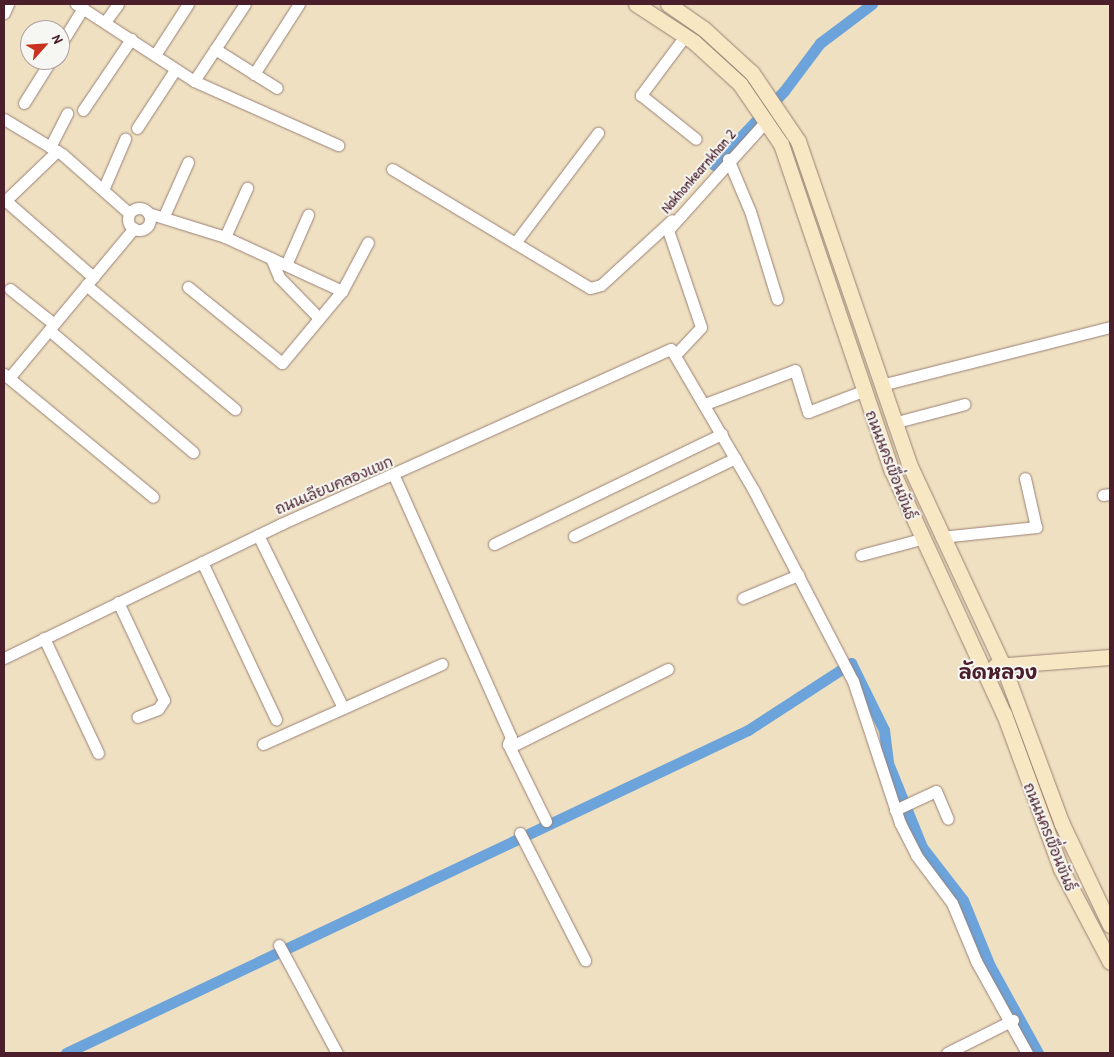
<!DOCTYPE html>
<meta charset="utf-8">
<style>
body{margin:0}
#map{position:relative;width:1114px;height:1057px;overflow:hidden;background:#eee0c1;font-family:"Patrick Hand","Playpen Sans Thai",sans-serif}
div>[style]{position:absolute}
.canal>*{height:11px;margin:-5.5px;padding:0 5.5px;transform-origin:5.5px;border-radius:5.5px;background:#6ba3da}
.roads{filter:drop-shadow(0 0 1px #9c8076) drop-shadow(0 0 1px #9c8076)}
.minor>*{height:11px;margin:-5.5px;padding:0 5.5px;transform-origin:5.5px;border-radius:5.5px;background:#fff}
.minor>.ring{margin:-5.5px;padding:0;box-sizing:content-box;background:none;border:11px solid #fff;border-radius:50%}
.secondary>*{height:15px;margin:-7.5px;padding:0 7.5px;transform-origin:7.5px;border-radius:7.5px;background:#f7e8c3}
span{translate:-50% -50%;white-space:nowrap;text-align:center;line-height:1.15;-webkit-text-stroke:4px #f6f6f2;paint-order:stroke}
.street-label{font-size:15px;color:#4a1f2b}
.district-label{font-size:20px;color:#4a1f2b;font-weight:700}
.frame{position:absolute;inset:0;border:5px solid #4a1f2b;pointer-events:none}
.north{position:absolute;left:20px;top:20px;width:50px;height:50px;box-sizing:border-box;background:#f6f6f2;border:1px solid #b1a0a2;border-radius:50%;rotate:64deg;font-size:14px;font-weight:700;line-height:20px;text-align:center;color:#4a1f2b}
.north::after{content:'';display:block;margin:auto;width:18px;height:22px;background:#c8321e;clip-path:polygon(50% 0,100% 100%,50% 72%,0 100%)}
</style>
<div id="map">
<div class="canal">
<div style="left:714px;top:165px;width:102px;rotate:-46.6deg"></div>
<div style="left:784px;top:91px;width:60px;rotate:-53.1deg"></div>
<div style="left:820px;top:43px;width:65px;rotate:-36.9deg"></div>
<div style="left:66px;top:1053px;width:755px;rotate:-25.34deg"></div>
<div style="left:748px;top:730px;width:123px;rotate:-33deg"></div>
<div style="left:851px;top:663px;width:75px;rotate:63.8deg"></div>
<div style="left:884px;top:730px;width:33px;rotate:83deg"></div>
<div style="left:888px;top:763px;width:91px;rotate:68deg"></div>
<div style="left:922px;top:847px;width:67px;rotate:52.3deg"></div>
<div style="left:963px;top:900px;width:71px;rotate:67.8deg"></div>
<div style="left:990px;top:966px;width:99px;rotate:61.1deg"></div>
</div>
<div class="roads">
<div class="minor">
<div style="left:76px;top:4px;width:141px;rotate:33.1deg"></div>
<div style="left:194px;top:81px;width:158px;rotate:24deg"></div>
<div style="left:4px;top:13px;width:10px;rotate:-66deg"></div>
<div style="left:105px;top:22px;width:22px;rotate:-54deg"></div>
<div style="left:685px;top:36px;width:74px;rotate:126.7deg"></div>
<div style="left:641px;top:95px;width:70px;rotate:38.7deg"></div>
<div style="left:60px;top:45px;width:44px;rotate:-58.1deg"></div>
<div style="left:215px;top:49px;width:73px;rotate:32.2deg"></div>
<div style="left:155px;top:55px;width:61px;rotate:-57.1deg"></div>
<div style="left:254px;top:74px;width:83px;rotate:-57.3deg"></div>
<div style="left:194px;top:81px;width:92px;rotate:-56.5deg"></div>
<div style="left:24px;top:103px;width:51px;rotate:-57.9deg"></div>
<div style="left:83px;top:110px;width:86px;rotate:-55.9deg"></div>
<div style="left:4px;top:119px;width:68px;rotate:31.1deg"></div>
<div style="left:62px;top:154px;width:89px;rotate:41.4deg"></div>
<div style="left:137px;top:128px;width:69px;rotate:-56.8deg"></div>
<div style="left:50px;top:147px;width:38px;rotate:-63deg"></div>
<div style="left:728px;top:159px;width:56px;rotate:67.1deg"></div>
<div style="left:750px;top:211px;width:92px;rotate:72.9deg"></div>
<div style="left:392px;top:169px;width:231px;rotate:31deg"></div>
<div style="left:590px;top:288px;width:11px;rotate:-15deg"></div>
<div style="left:601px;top:285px;width:96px;rotate:-42.5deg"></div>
<div style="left:103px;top:190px;width:56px;rotate:-66.7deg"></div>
<div style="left:6px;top:201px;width:116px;rotate:41.1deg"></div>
<div style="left:4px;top:202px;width:74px;rotate:-43.9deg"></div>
<div class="ring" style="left:128px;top:208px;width:11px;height:11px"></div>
<div style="left:148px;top:213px;width:81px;rotate:17.3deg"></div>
<div style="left:225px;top:237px;width:129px;rotate:24.8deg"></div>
<div style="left:164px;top:216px;width:59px;rotate:-66deg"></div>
<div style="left:225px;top:237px;width:54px;rotate:-65.8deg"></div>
<div style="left:515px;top:243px;width:138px;rotate:-53deg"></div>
<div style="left:271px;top:258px;width:21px;rotate:67deg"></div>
<div style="left:279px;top:277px;width:57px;rotate:45.7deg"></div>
<div style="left:286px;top:265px;width:55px;rotate:-66.3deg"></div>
<div style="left:86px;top:285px;width:194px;rotate:39.8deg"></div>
<div style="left:188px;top:287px;width:121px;rotate:39deg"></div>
<div style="left:282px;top:363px;width:94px;rotate:-50.2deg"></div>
<div style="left:342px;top:291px;width:55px;rotate:-62deg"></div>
<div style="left:10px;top:289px;width:56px;rotate:38.5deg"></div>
<div style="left:49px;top:330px;width:189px;rotate:40.3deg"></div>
<div style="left:677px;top:353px;width:35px;rotate:-47deg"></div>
<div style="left:701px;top:327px;width:102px;rotate:-108.8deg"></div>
<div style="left:668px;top:230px;width:148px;rotate:-48deg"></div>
<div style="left:4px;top:374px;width:193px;rotate:39.5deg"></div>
<div style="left:9px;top:378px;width:195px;rotate:-50.2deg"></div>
<div style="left:881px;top:385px;width:236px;rotate:-14.2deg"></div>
<div style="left:705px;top:404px;width:96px;rotate:-20.7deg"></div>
<div style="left:795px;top:370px;width:44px;rotate:72.8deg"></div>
<div style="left:808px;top:412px;width:59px;rotate:-20.9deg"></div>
<div style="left:893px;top:423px;width:74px;rotate:-14.8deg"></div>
<div style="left:394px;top:476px;width:286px;rotate:65.9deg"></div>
<div style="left:511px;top:737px;width:8px;rotate:113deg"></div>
<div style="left:508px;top:744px;width:86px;rotate:63.7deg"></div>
<div style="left:1103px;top:495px;width:7px;rotate:-8deg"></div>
<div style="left:258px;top:535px;width:193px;rotate:63.8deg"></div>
<div style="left:574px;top:536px;width:179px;rotate:-25.8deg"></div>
<div style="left:941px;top:537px;width:96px;rotate:-6deg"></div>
<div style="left:1036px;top:527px;width:50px;rotate:-102.7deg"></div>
<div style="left:494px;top:544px;width:253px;rotate:-25.8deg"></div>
<div style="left:861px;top:555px;width:62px;rotate:-14.9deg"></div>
<div style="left:202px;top:562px;width:174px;rotate:64.8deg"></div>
<div style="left:743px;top:598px;width:60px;rotate:-22.7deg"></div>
<div style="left:118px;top:602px;width:108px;rotate:64.9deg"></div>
<div style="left:164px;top:700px;width:11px;rotate:124deg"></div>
<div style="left:158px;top:709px;width:22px;rotate:159deg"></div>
<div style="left:44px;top:638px;width:127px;rotate:64.8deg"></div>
<div style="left:4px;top:658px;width:308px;rotate:-25.8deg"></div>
<div style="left:281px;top:524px;width:427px;rotate:-24.2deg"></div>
<div style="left:671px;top:349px;width:164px;rotate:59.7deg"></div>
<div style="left:754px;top:491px;width:214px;rotate:62.5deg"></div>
<div style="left:853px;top:681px;width:150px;rotate:71.7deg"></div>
<div style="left:900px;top:823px;width:36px;rotate:63deg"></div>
<div style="left:916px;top:855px;width:60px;rotate:53.1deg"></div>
<div style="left:952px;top:903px;width:63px;rotate:67.5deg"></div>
<div style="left:976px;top:961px;width:105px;rotate:61deg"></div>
<div style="left:263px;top:744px;width:196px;rotate:-24.1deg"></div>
<div style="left:510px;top:747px;width:176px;rotate:-26.3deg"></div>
<div style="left:895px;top:810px;width:45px;rotate:-24.9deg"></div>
<div style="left:936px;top:791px;width:30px;rotate:67deg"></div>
<div style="left:520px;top:833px;width:143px;rotate:62.9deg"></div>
<div style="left:279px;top:945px;width:123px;rotate:61.8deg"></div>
<div style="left:947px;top:1053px;width:74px;rotate:-26.6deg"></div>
</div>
<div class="secondary">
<div style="left:636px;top:4px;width:69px;rotate:33.2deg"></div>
<div style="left:694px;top:42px;width:62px;rotate:42.4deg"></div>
<div style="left:740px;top:84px;width:73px;rotate:55.7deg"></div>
<div style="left:781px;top:144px;width:345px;rotate:71.3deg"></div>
<div style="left:892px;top:471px;width:268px;rotate:65.3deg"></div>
<div style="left:1004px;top:714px;width:165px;rotate:69.8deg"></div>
<div style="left:1061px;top:869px;width:105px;rotate:62.2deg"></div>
<div style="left:668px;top:4px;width:44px;rotate:34.8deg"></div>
<div style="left:704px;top:29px;width:65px;rotate:42.5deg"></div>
<div style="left:752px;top:73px;width:82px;rotate:55.9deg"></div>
<div style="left:798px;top:141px;width:342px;rotate:71deg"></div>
<div style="left:909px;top:464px;width:220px;rotate:65deg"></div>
<div style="left:1002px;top:663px;width:172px;rotate:69.6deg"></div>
<div style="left:1062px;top:824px;width:112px;rotate:64.6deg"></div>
<div style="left:995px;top:666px;width:115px;rotate:-4.5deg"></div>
</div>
</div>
<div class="street-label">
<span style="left:698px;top:171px;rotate:-49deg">Nakhonkearnkhan 2</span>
<span style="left:891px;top:465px;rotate:69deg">ถนนนครเขื่อนขันธ์</span>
<span style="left:334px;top:485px;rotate:-23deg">ถนนเลียบคลองแขก</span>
<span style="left:1050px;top:837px;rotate:68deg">ถนนนครเขื่อนขันธ์</span>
</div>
<div class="district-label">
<span style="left:998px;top:671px">ลัดหลวง</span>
</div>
<div class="frame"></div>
<div class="north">N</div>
</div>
